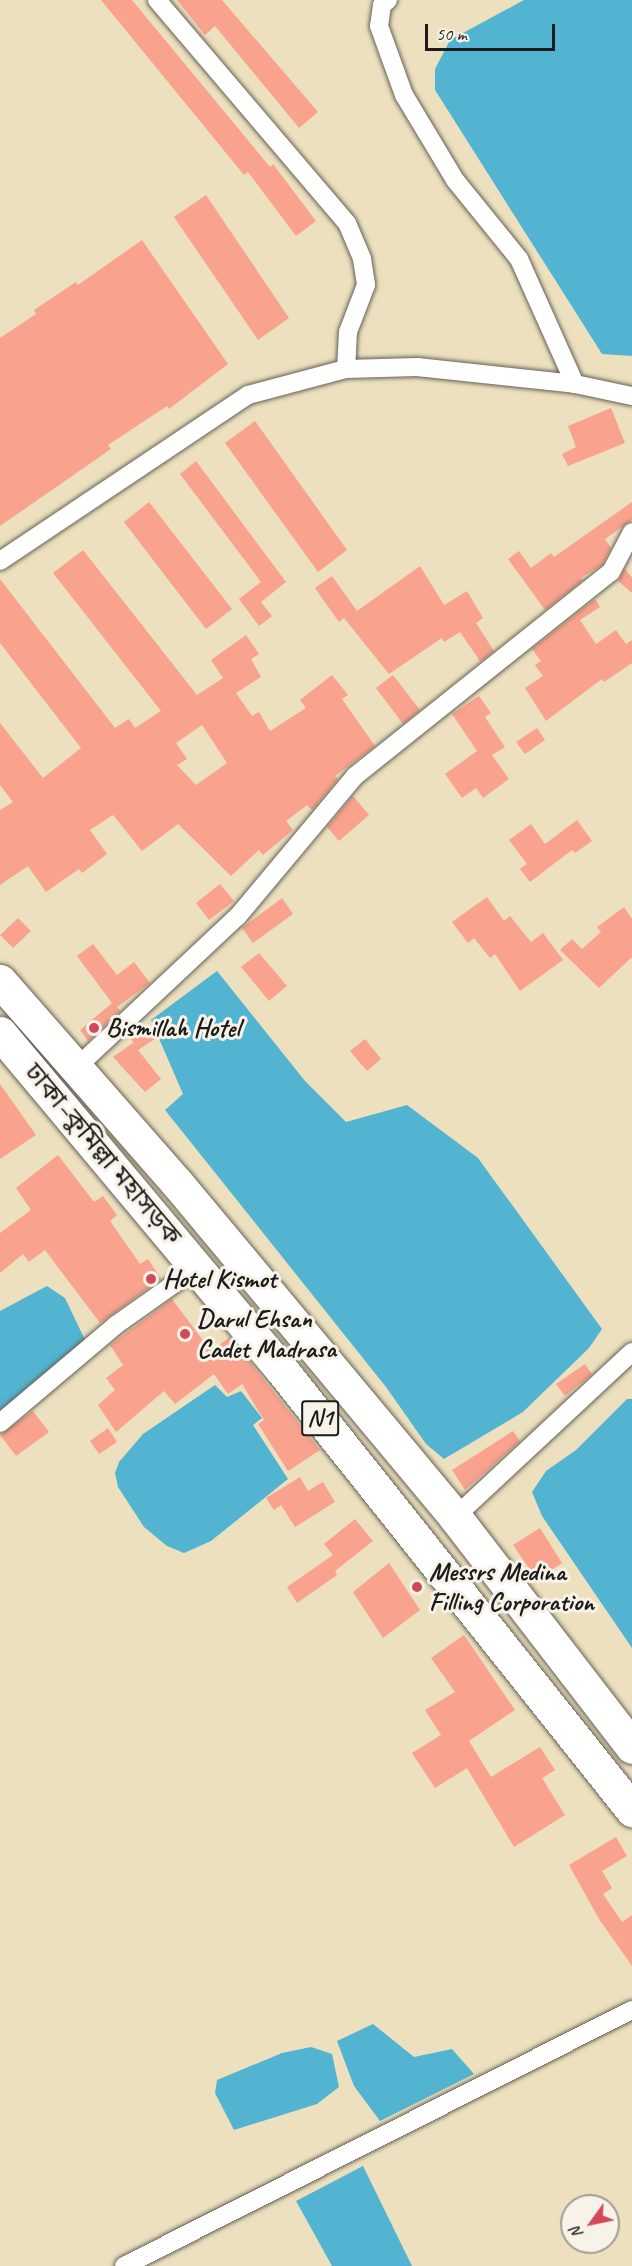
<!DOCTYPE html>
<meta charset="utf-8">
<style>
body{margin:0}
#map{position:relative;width:632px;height:2266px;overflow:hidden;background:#ece0bf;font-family:Caveat,"Noto Sans Bengali",sans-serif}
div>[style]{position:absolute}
.water>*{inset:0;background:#53b4d1}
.building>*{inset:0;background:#f9a28d}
.roads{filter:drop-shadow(0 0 2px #656155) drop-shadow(0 0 2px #656155)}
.street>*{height:18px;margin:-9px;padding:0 9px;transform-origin:9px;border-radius:9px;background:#fff}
.highway>*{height:33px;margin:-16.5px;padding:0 16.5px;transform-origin:16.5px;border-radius:16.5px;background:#fff}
.dots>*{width:16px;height:16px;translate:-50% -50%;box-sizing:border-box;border:3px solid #f7f3e8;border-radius:50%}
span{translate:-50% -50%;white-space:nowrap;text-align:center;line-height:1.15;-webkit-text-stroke:6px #f7f3e8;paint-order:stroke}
.shield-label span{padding:2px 4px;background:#f7f3e8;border:2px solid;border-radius:4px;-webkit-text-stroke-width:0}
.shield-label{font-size:24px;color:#1c1c1c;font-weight:700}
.poi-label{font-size:26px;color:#1c1c1c;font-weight:700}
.left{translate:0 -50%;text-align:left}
.street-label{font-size:26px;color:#1c1c1c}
.north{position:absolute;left:560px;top:2194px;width:60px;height:60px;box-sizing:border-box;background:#f7f3e8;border:2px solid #9f9d96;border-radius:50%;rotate:237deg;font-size:16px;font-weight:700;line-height:24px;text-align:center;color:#1c1c1c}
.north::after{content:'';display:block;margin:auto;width:21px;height:27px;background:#d1495b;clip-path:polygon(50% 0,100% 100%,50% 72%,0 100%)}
.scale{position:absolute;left:425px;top:24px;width:130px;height:27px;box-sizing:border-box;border:3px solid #1c1c1c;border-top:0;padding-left:8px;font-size:18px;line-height:21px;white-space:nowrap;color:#1c1c1c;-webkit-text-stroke:4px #f7f3e8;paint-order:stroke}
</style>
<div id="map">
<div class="water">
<div style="clip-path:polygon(524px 0,632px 0,632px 356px,602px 354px,435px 90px,435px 69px,450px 40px)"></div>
<div style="clip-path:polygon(217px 971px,305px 1081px,346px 1122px,407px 1105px,478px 1158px,602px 1329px,589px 1348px,523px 1412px,444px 1459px,426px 1444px,386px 1387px,165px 1110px,183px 1094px,151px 1020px)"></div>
<div style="clip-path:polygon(47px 1286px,65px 1298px,86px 1342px,0 1412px,0 1311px)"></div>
<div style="clip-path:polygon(215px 1385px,227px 1397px,241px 1391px,262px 1418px,253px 1425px,288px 1479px,211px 1541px,184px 1553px,167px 1546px,144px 1527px,118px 1487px,115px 1473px,119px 1462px,143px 1434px)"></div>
<div style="clip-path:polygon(627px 1399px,632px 1399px,632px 1648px,542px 1516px,532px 1492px,546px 1471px,576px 1450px)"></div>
<div style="clip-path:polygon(373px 2024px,414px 2057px,452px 2049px,474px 2074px,380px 2121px,354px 2086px,337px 2041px)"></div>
<div style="clip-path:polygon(311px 2047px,332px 2054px,339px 2087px,317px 2104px,234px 2130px,215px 2093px,217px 2080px,282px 2053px)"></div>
<div style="clip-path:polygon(363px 2166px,412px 2266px,332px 2266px,296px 2201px)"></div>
</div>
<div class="building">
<div style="clip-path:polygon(101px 0,132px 0,270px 167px,273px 164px,316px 221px,296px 236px,248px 172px,244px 175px)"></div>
<div style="clip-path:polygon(177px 0,222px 0,318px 112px,299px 128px,215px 26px,205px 35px)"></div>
<div style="clip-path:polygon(206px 195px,289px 318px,258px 340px,174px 217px)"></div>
<div style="clip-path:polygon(142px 240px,228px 364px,169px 409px,167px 406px,108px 445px,111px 449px,0 526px,0 338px,36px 314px,34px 310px,76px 282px,78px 285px)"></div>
<div style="clip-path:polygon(611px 408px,625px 443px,568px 466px,562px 454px,576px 447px,568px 426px)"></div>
<div style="clip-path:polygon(255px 421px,347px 550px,318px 572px,225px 443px)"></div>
<div style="clip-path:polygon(196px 461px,286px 582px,261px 602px,272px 616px,259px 626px,239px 599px,261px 582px,180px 474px)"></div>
<div style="clip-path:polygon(149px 502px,232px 609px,206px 629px,124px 522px)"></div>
<div style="clip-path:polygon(632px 502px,632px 520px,605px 539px,611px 548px,602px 565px,581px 578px,583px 580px,545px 610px,508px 559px,519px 551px,531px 568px,551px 553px,554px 557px)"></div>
<div style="clip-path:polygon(evenodd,83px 550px,197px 695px,223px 678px,211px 660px,246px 635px,259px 654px,251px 659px,261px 677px,236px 693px,252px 716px,259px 712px,270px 731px,306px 708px,300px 700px,332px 675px,348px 695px,342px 699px,375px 746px,335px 776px,338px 779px,312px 810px,307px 805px,286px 821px,293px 830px,263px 855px,259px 850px,231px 876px,178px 824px,142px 851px,113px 815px,90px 830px,107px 854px,82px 873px,79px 869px,46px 892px,28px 866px,0 885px,0 810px,13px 802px,0 785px,0 723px,43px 778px,81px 748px,0 643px,0 579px,115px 728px,129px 719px,135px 728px,161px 711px,53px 573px,83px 550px,202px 725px,227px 763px,196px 785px,177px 765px,187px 759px,176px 743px,202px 725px)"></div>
<div style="clip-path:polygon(420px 566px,444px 605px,467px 591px,483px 618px,476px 623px,494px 651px,484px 659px,480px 661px,460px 632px,444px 642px,442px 638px,389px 674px,344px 618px,339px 622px,315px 588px,332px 576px,357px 611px)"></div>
<div style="clip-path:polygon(625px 569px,632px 578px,632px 593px,618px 581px)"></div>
<div style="clip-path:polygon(595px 599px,600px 607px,580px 620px,596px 644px,616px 630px,626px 644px,632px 640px,632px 663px,604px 682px,602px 679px,546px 721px,525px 688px,543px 676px,535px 665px,541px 661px,532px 649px)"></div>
<div style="clip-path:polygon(393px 675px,420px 710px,403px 724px,376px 688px)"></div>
<div style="clip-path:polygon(479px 696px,491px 713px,485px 717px,505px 747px,492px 755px,509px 779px,483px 798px,476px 788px,462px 798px,445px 774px,477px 751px,452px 714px)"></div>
<div style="clip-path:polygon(537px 728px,545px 740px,525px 754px,516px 742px)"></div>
<div style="clip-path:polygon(353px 796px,369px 815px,339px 841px,327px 827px)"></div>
<div style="clip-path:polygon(577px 820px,592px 841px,575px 853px,572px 850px,530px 882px,520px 869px,527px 864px,509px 840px,531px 824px,545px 844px)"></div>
<div style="clip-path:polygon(220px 884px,234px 901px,209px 920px,196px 903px)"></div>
<div style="clip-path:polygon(487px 897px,504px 921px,510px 916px,531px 942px,543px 933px,563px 960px,520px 991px,495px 954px,490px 958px,474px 938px,468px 943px,452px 922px)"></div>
<div style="clip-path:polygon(282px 898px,293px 914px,253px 943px,242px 928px)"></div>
<div style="clip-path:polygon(624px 907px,632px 919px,632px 957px,599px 988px,560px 950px,572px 939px,582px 949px,601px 932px,597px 927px)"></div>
<div style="clip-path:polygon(18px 918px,31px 931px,13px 948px,0 935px)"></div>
<div style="clip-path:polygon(93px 944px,117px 975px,134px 962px,150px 983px,117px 1007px,120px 1011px,88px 1041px,80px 1030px,112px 1003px,77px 956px)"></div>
<div style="clip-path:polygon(259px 953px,287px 986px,269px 1001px,241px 967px)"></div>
<div style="clip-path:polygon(145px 1024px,155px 1039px,138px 1050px,161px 1079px,145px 1092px,113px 1057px,133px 1043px,136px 1046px,128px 1035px)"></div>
<div style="clip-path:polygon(365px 1039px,381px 1059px,367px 1071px,350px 1051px)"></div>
<div style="clip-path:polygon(0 1084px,36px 1135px,0 1159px)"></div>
<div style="clip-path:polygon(58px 1155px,94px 1202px,103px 1196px,117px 1215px,110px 1221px,140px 1264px,148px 1259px,161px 1279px,100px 1323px,45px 1250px,29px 1262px,23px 1254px,0 1273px,0 1233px,31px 1210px,16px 1188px)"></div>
<div style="clip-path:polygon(172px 1299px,211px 1351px,230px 1337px,320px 1450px,288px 1471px,258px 1424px,264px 1420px,242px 1384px,228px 1394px,214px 1374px,175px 1404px,164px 1391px,116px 1432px,98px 1405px,115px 1390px,106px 1378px,123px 1365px,110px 1345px)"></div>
<div style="clip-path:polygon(585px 1364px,592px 1374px,565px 1396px,556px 1384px)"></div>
<div style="clip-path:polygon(33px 1411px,49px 1432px,16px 1456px,0 1435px)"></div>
<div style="clip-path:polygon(108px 1428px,117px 1442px,99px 1454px,90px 1441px)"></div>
<div style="clip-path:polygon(513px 1431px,520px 1441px,465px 1490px,452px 1470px)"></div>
<div style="clip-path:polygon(300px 1477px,308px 1491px,323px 1482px,335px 1502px,295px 1527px,281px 1505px,274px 1510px,266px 1498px)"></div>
<div style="clip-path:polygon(355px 1519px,373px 1541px,335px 1571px,337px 1575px,297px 1603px,287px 1587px,333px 1555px,324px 1544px)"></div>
<div style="clip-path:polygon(540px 1528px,562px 1563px,537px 1580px,513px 1545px)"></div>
<div style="clip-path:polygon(389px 1563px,420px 1610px,383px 1638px,353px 1592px)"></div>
<div style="clip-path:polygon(464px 1635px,515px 1710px,469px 1741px,491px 1777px,540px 1747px,555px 1770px,542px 1778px,565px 1815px,514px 1847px,467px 1768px,435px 1788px,412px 1753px,441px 1735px,425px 1710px,455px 1692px,431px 1658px)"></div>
<div style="clip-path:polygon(616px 1837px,627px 1856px,602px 1871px,612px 1888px,603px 1894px,622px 1922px,632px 1915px,632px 1966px,599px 1919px,569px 1865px)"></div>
</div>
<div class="roads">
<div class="street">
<div style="left:157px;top:0;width:293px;rotate:49.6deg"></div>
<div style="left:347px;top:223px;width:39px;rotate:67deg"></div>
<div style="left:362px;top:259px;width:26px;rotate:81deg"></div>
<div style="left:366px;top:285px;width:50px;rotate:111deg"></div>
<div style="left:348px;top:332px;width:37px;rotate:93deg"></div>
<div style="left:388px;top:0;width:8px;rotate:140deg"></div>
<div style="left:382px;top:5px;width:21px;rotate:98deg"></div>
<div style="left:379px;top:26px;width:73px;rotate:70.1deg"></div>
<div style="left:404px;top:95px;width:99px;rotate:59deg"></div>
<div style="left:455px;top:180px;width:102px;rotate:51deg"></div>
<div style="left:519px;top:259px;width:137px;rotate:65.9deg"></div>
<div style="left:0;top:561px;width:298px;rotate:-33.8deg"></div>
<div style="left:248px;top:395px;width:101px;rotate:-14.9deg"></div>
<div style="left:346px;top:369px;width:71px;rotate:-1.6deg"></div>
<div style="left:417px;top:367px;width:159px;rotate:6.1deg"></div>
<div style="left:575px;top:384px;width:58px;rotate:11.9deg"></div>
<div style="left:77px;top:1067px;width:221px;rotate:-43.2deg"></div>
<div style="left:238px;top:916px;width:182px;rotate:-50.1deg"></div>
<div style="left:355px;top:776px;width:327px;rotate:-38.6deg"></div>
<div style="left:611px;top:572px;width:45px;rotate:-62.3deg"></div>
<div style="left:0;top:1423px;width:152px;rotate:-40.2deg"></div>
<div style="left:116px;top:1325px;width:100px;rotate:-35.3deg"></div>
<div style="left:455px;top:1517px;width:242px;rotate:-43deg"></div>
<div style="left:124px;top:2266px;width:569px;rotate:-26.75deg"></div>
</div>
<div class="highway">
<div style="left:0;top:981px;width:269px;rotate:48.8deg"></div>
<div style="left:177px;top:1183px;width:435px;rotate:50.2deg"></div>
<div style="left:455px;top:1517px;width:290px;rotate:52.4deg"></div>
<div style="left:0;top:1033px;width:438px;rotate:50.1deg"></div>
<div style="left:281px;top:1369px;width:564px;rotate:51.48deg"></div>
</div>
</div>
<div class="dots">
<div style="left:94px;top:1028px;background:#d1495b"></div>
<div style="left:151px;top:1279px;background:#d1495b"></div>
<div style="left:185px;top:1334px;background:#d1495b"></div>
<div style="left:417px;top:1587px;background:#d1495b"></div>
</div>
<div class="shield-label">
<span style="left:320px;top:1418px">N1</span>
</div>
<div class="poi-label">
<span class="left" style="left:106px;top:1028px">Bismillah Hotel</span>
<span class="left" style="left:163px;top:1279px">Hotel Kismot</span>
<span class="left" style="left:197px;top:1334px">Darul Ehsan<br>Cadet Madrasa</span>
<span class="left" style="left:429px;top:1587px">Messrs Medina<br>Filling Corporation</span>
</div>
<div class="street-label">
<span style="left:103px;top:1154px;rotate:50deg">ঢাকা–কুমিল্লা মহাসড়ক</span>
</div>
<div class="north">N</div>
<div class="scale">50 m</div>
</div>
